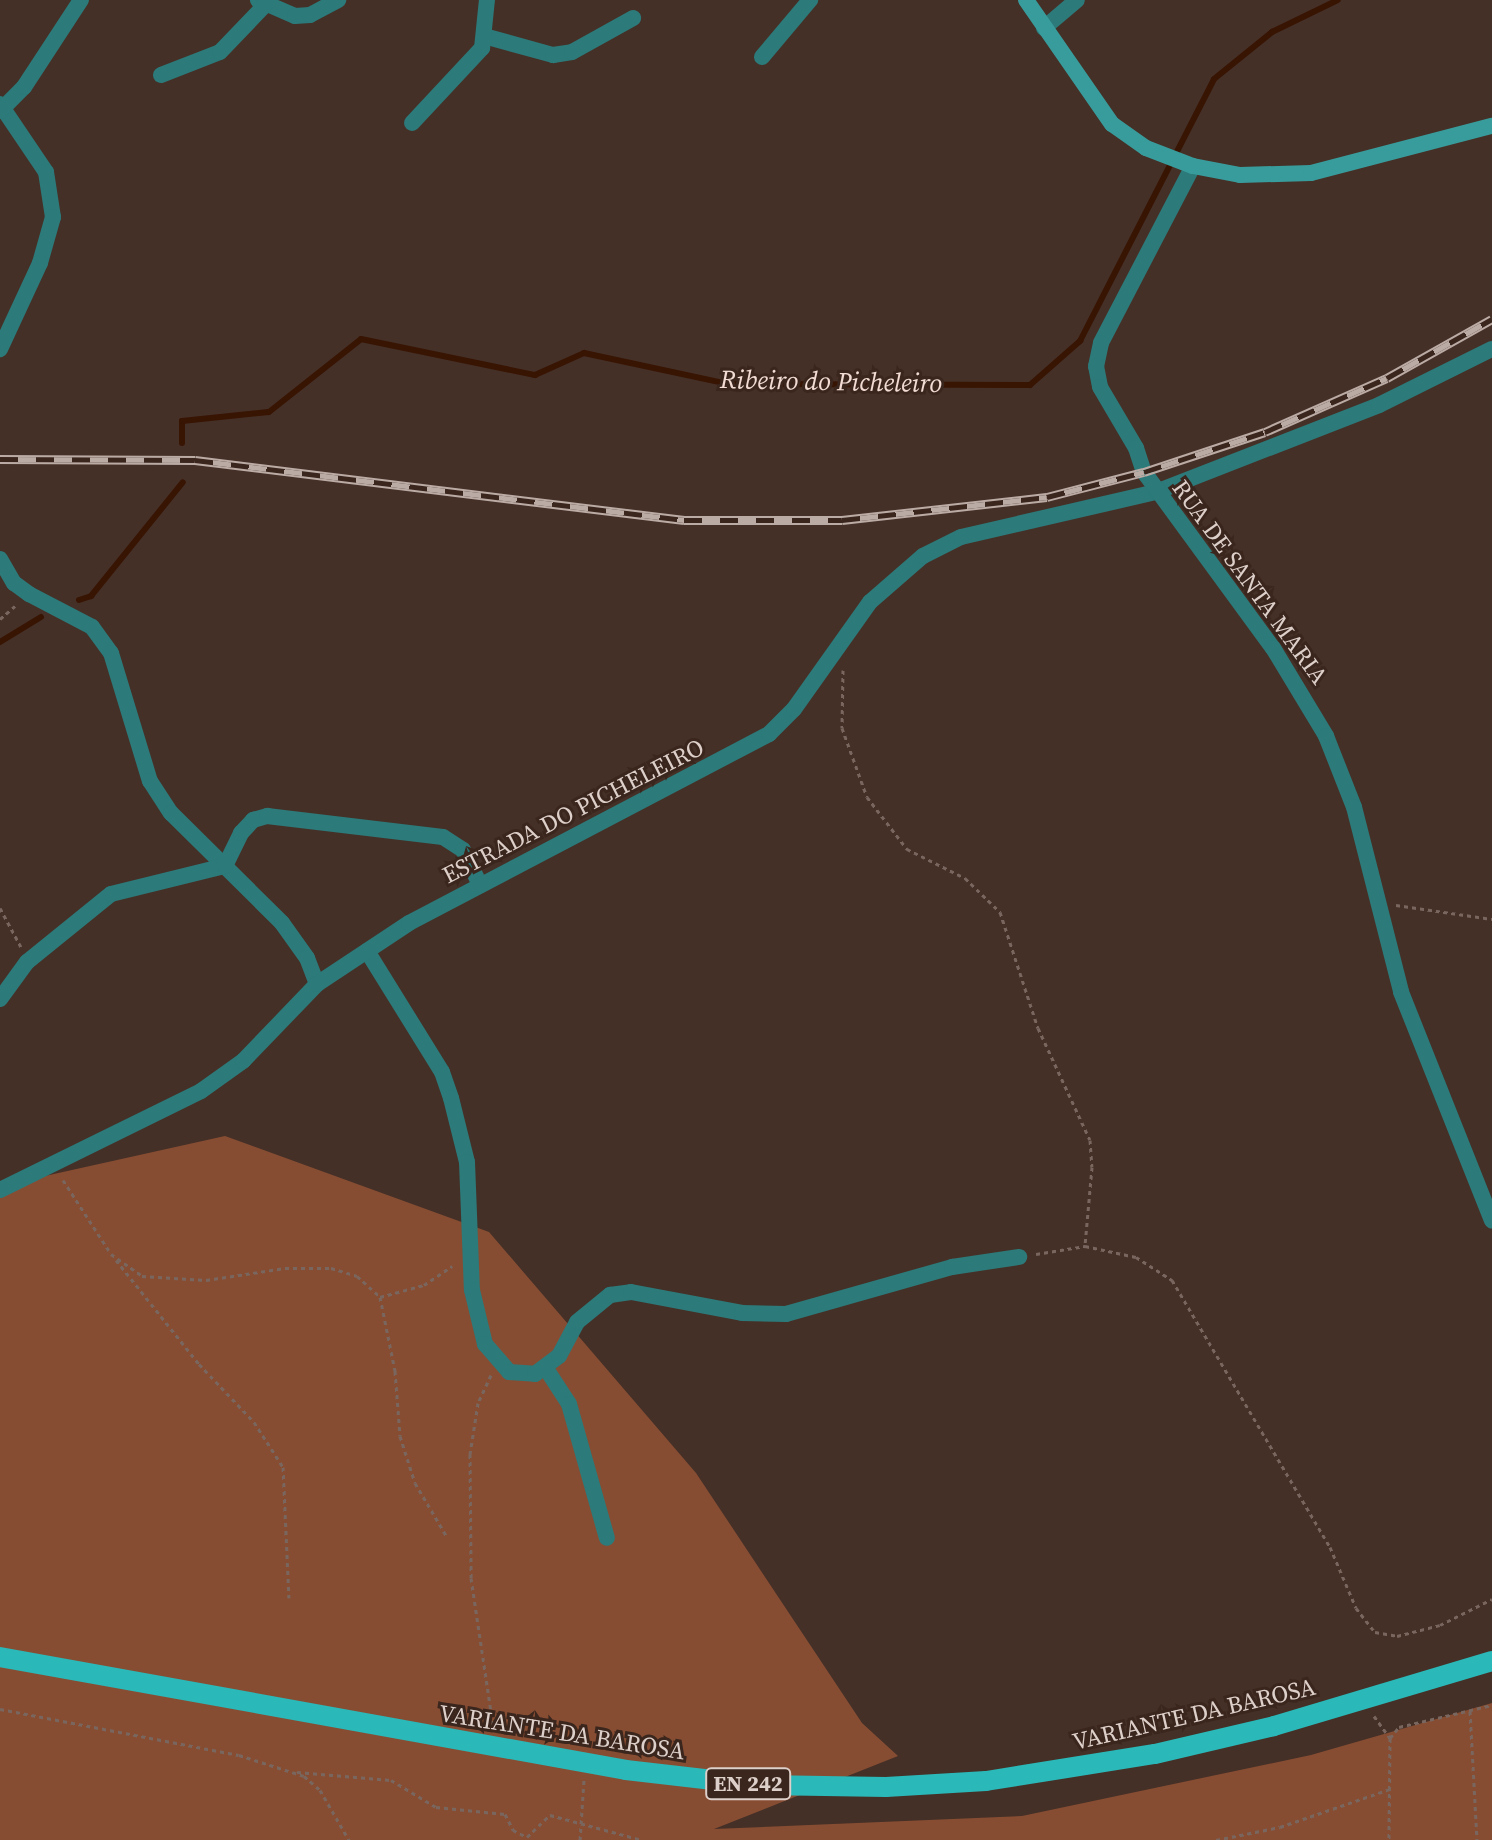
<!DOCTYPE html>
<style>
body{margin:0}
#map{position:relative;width:1492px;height:1840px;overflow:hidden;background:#453027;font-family:"Source Serif 4",serif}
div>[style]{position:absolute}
.green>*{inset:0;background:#874d33}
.stream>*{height:6px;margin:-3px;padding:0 3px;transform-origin:3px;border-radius:3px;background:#381403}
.path>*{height:3px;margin-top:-1.5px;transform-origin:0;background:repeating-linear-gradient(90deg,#79665e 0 4px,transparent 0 8px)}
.minor>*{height:16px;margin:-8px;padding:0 8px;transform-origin:8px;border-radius:8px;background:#2c7a7a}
.tertiary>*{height:16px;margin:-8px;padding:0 8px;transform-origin:8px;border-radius:8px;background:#2c7a7a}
.secondary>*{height:16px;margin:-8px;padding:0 8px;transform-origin:8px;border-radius:8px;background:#399c9c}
.primary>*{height:20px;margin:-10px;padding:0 10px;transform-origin:10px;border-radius:10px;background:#2bb8b8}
.rail>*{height:9px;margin-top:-4.5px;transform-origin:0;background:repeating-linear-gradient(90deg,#3a261d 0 18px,#bbaba5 0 36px);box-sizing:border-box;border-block:2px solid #bbaba5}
span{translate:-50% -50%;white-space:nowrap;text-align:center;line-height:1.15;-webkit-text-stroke:6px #3a261d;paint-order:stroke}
.shield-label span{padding:2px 6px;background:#3a261d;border:2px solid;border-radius:6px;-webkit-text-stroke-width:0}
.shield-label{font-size:22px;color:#ddcfc9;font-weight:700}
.street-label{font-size:24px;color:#ddcfc9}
.water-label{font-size:26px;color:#f2dcd3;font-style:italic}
</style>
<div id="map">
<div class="green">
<div style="clip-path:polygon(225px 1136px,489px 1232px,696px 1473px,862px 1723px,898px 1756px,714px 1829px,1022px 1816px,1311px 1755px,1492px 1703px,1492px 1840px,0 1840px,0 1186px)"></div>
</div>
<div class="stream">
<div style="left:182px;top:443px;width:22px;rotate:-90deg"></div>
<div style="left:182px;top:421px;width:87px;rotate:-5.9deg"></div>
<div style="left:269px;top:412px;width:117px;rotate:-38.4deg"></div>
<div style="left:361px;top:339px;width:178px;rotate:11.7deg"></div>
<div style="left:535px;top:375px;width:54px;rotate:-24.2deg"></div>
<div style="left:584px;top:353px;width:147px;rotate:12.1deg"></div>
<div style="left:728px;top:384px;width:302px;rotate:0.2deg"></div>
<div style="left:1030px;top:385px;width:67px;rotate:-41.3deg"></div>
<div style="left:1080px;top:341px;width:294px;rotate:-62.9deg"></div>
<div style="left:1214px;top:79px;width:75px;rotate:-39deg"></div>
<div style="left:1272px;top:32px;width:73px;rotate:-25.9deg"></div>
<div style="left:79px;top:600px;width:13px;rotate:-18deg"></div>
<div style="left:91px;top:596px;width:146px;rotate:-51.1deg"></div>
<div style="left:0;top:642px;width:48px;rotate:-31.4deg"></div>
</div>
<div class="path">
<div style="left:0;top:619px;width:20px;rotate:-41deg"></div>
<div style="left:843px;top:670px;width:58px;rotate:91deg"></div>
<div style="left:842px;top:728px;width:73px;rotate:70.1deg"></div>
<div style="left:867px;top:797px;width:66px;rotate:52.4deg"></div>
<div style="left:907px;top:849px;width:65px;rotate:26.6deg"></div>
<div style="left:965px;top:878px;width:49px;rotate:44.2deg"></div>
<div style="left:1000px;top:912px;width:122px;rotate:71.9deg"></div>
<div style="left:1038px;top:1028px;width:123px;rotate:65.1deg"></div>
<div style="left:1090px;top:1140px;width:27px;rotate:86deg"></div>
<div style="left:1092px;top:1167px;width:79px;rotate:95.1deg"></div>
<div style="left:1396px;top:905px;width:97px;rotate:8.3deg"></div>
<div style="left:0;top:908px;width:44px;rotate:61.7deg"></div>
<div style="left:63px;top:1180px;width:88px;rotate:57deg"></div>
<div style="left:111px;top:1254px;width:38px;rotate:35deg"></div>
<div style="left:142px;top:1276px;width:64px;rotate:3.6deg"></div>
<div style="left:206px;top:1280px;width:80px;rotate:-8.6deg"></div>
<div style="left:285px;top:1268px;width:46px"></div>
<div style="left:331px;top:1268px;width:27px;rotate:17deg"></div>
<div style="left:357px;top:1276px;width:31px;rotate:42deg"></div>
<div style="left:380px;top:1297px;width:76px;rotate:78.5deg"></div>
<div style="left:395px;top:1371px;width:65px;rotate:85.6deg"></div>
<div style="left:400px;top:1436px;width:49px;rotate:72.3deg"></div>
<div style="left:415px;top:1483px;width:63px;rotate:59.3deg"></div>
<div style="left:1036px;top:1254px;width:50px;rotate:-9.3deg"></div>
<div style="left:1085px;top:1246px;width:52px;rotate:12.2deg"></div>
<div style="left:1136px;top:1257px;width:43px;rotate:32.6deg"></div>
<div style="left:1172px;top:1280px;width:310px;rotate:59.4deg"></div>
<div style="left:1330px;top:1547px;width:66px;rotate:66.9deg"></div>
<div style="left:1356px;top:1608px;width:31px;rotate:52deg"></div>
<div style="left:1375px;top:1632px;width:22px;rotate:10deg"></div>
<div style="left:1397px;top:1636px;width:44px;rotate:-14.3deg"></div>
<div style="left:1440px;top:1625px;width:58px;rotate:-26.6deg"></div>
<div style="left:116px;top:1260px;width:133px;rotate:51.4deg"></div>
<div style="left:199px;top:1364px;width:80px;rotate:46.5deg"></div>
<div style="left:254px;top:1422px;width:54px;rotate:57.2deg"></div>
<div style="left:283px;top:1467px;width:131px;rotate:87.4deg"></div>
<div style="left:380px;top:1297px;width:46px;rotate:-15.3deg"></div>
<div style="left:424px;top:1285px;width:34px;rotate:-34deg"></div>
<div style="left:491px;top:1375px;width:31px;rotate:115deg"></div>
<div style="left:478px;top:1403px;width:52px;rotate:98.9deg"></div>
<div style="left:470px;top:1454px;width:124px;rotate:89.5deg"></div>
<div style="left:471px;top:1578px;width:150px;rotate:81.5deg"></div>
<div style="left:0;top:1709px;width:243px;rotate:10.9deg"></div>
<div style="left:239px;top:1755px;width:68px;rotate:17.9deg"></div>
<div style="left:304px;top:1776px;width:21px;rotate:41deg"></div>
<div style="left:320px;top:1790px;width:58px;rotate:59.9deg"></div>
<div style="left:1470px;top:1711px;width:129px;rotate:86.9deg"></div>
<div style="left:1374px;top:1716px;width:27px;rotate:54deg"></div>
<div style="left:1390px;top:1738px;width:102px;rotate:90.6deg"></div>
<div style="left:1390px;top:1738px;width:14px;rotate:-51deg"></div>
<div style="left:1399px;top:1727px;width:96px;rotate:-13.3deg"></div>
<div style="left:297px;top:1772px;width:94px;rotate:4.9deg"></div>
<div style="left:391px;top:1780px;width:52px;rotate:31deg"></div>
<div style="left:436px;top:1807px;width:69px;rotate:5.8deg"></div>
<div style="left:505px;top:1814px;width:18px;rotate:63deg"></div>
<div style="left:513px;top:1830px;width:16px;rotate:27deg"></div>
<div style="left:527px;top:1837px;width:32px;rotate:-44deg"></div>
<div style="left:550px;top:1815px;width:95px;rotate:15.2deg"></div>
<div style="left:580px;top:1840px;width:60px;rotate:-86.2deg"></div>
<div style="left:1216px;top:1840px;width:65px;rotate:-11.5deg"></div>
<div style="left:1280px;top:1827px;width:116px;rotate:-19.1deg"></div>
</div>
<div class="minor">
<div style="left:258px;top:0;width:40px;rotate:23.4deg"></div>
<div style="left:295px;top:16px;width:15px;rotate:-4deg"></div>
<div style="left:310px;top:15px;width:32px;rotate:-28deg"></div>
<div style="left:1044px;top:28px;width:43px;rotate:-40.3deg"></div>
<div style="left:484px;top:36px;width:72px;rotate:15.4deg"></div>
<div style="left:553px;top:55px;width:19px;rotate:-9deg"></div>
<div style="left:572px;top:52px;width:70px;rotate:-29.1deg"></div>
<div style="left:762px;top:57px;width:75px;rotate:-49.9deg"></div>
<div style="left:161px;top:75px;width:63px;rotate:-21.3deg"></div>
<div style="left:220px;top:52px;width:65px;rotate:-46.2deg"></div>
<div style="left:0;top:104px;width:82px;rotate:55.9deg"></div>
<div style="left:46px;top:172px;width:46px;rotate:81.2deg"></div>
<div style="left:53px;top:217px;width:48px;rotate:105.8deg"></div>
<div style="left:40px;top:263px;width:95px;rotate:114.9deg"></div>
<div style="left:0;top:111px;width:34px;rotate:-45deg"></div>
<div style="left:24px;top:87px;width:104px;rotate:-56.8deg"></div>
<div style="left:412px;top:123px;width:103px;rotate:-47deg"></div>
<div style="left:482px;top:48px;width:48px;rotate:-84.1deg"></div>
<div style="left:0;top:559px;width:28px;rotate:60deg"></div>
<div style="left:14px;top:583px;width:19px;rotate:36deg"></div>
<div style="left:29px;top:594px;width:71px;rotate:27.6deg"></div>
<div style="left:92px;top:627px;width:32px;rotate:54deg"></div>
<div style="left:111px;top:653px;width:134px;rotate:73.1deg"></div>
<div style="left:150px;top:781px;width:38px;rotate:57deg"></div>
<div style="left:171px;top:813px;width:156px;rotate:44.7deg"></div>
<div style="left:282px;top:923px;width:43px;rotate:54.5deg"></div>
<div style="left:307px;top:958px;width:28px;rotate:69deg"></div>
<div style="left:367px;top:951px;width:142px;rotate:58.2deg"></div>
<div style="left:442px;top:1072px;width:28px;rotate:71deg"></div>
<div style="left:451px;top:1098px;width:66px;rotate:76deg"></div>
<div style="left:467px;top:1162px;width:128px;rotate:87.8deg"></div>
<div style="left:472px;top:1290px;width:56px;rotate:76.5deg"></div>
<div style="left:485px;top:1344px;width:37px;rotate:49deg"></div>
<div style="left:509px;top:1372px;width:26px;rotate:4deg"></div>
<div style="left:535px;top:1374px;width:30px;rotate:-37deg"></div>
<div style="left:559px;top:1356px;width:38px;rotate:-62deg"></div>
<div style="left:577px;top:1322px;width:43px;rotate:-39.3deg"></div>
<div style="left:610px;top:1295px;width:21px;rotate:-8deg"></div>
<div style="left:631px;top:1292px;width:113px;rotate:10.7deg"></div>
<div style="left:742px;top:1313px;width:44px;rotate:1.3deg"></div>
<div style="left:786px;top:1314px;width:173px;rotate:-15.8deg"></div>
<div style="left:952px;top:1267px;width:68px;rotate:-8.5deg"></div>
<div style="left:0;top:999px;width:46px;rotate:-53.9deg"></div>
<div style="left:27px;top:962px;width:108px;rotate:-39deg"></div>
<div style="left:111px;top:894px;width:117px;rotate:-13.8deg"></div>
<div style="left:225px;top:866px;width:37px;rotate:-64deg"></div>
<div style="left:241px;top:833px;width:18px;rotate:-47deg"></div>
<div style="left:253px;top:820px;width:15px;rotate:-16deg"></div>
<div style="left:267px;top:816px;width:177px;rotate:6.8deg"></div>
<div style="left:443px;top:837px;width:24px;rotate:33deg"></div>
<div style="left:463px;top:850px;width:39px;rotate:64deg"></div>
<div style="left:0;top:1190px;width:224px;rotate:-26.2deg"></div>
<div style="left:201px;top:1091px;width:52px;rotate:-35.5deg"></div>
<div style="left:243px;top:1061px;width:107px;rotate:-46.1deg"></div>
<div style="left:317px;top:984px;width:110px;rotate:-33.5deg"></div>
<div style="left:409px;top:923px;width:407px;rotate:-27.7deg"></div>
<div style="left:769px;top:734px;width:35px;rotate:-45deg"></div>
<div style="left:794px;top:709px;width:131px;rotate:-54.6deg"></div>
<div style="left:870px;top:602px;width:70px;rotate:-41deg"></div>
<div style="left:923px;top:556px;width:42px;rotate:-26.6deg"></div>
<div style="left:961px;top:537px;width:200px;rotate:-13deg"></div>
<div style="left:1156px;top:492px;width:239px;rotate:-21.3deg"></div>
<div style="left:1379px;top:405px;width:126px;rotate:-26.4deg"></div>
<div style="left:545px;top:1367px;width:44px;rotate:57deg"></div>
<div style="left:569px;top:1404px;width:139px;rotate:74.2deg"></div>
</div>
<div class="tertiary">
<div style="left:1193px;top:166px;width:199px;rotate:117.5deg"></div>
<div style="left:1101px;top:343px;width:24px;rotate:102deg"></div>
<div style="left:1096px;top:366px;width:21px;rotate:79deg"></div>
<div style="left:1100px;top:387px;width:71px;rotate:59.5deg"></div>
<div style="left:1136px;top:448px;width:25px;rotate:72deg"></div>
<div style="left:1144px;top:472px;width:218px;rotate:53.8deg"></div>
<div style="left:1273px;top:648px;width:103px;rotate:58.9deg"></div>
<div style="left:1326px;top:736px;width:76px;rotate:68.5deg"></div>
<div style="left:1354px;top:807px;width:191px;rotate:75.7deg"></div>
<div style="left:1401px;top:992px;width:246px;rotate:68.3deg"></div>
</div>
<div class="secondary">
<div style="left:1026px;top:0;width:151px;rotate:55.3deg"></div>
<div style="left:1112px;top:124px;width:42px;rotate:35.2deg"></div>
<div style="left:1146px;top:148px;width:50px;rotate:21deg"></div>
<div style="left:1193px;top:166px;width:48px;rotate:10.8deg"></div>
<div style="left:1240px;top:175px;width:71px;rotate:-1.6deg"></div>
<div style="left:1311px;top:173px;width:187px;rotate:-14.6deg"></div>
</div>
<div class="primary">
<div style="left:0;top:1657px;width:636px;rotate:10.23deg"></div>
<div style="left:626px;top:1770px;width:131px;rotate:6.6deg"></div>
<div style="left:756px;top:1785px;width:130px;rotate:0.9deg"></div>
<div style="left:886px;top:1787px;width:100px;rotate:-3.4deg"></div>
<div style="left:986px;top:1781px;width:171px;rotate:-9.1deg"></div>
<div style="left:1155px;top:1754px;width:122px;rotate:-13.2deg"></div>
<div style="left:1274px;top:1726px;width:227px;rotate:-16.6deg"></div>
</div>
<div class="rail">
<div style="left:0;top:459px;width:195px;rotate:0.3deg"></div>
<div style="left:195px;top:460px;width:493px;rotate:7deg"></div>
<div style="left:684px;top:520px;width:158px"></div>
<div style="left:842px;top:520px;width:206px;rotate:-6.4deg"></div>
<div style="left:1047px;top:497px;width:100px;rotate:-14.5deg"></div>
<div style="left:1144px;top:472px;width:127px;rotate:-18.3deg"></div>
<div style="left:1265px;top:432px;width:133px;rotate:-23.9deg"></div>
<div style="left:1387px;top:378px;width:120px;rotate:-29.3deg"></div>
</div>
<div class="shield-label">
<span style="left:748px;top:1784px">EN 242</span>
</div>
<div class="street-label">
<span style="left:1250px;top:582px;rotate:54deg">RUA DE SANTA MARIA</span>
<span style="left:573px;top:811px;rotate:-27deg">ESTRADA DO PICHELEIRO</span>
<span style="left:1194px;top:1714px;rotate:-13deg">VARIANTE DA BAROSA</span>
<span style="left:562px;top:1732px;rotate:9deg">VARIANTE DA BAROSA</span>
</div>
<div class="water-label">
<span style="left:831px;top:382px;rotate:1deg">Ribeiro do Picheleiro</span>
</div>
</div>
